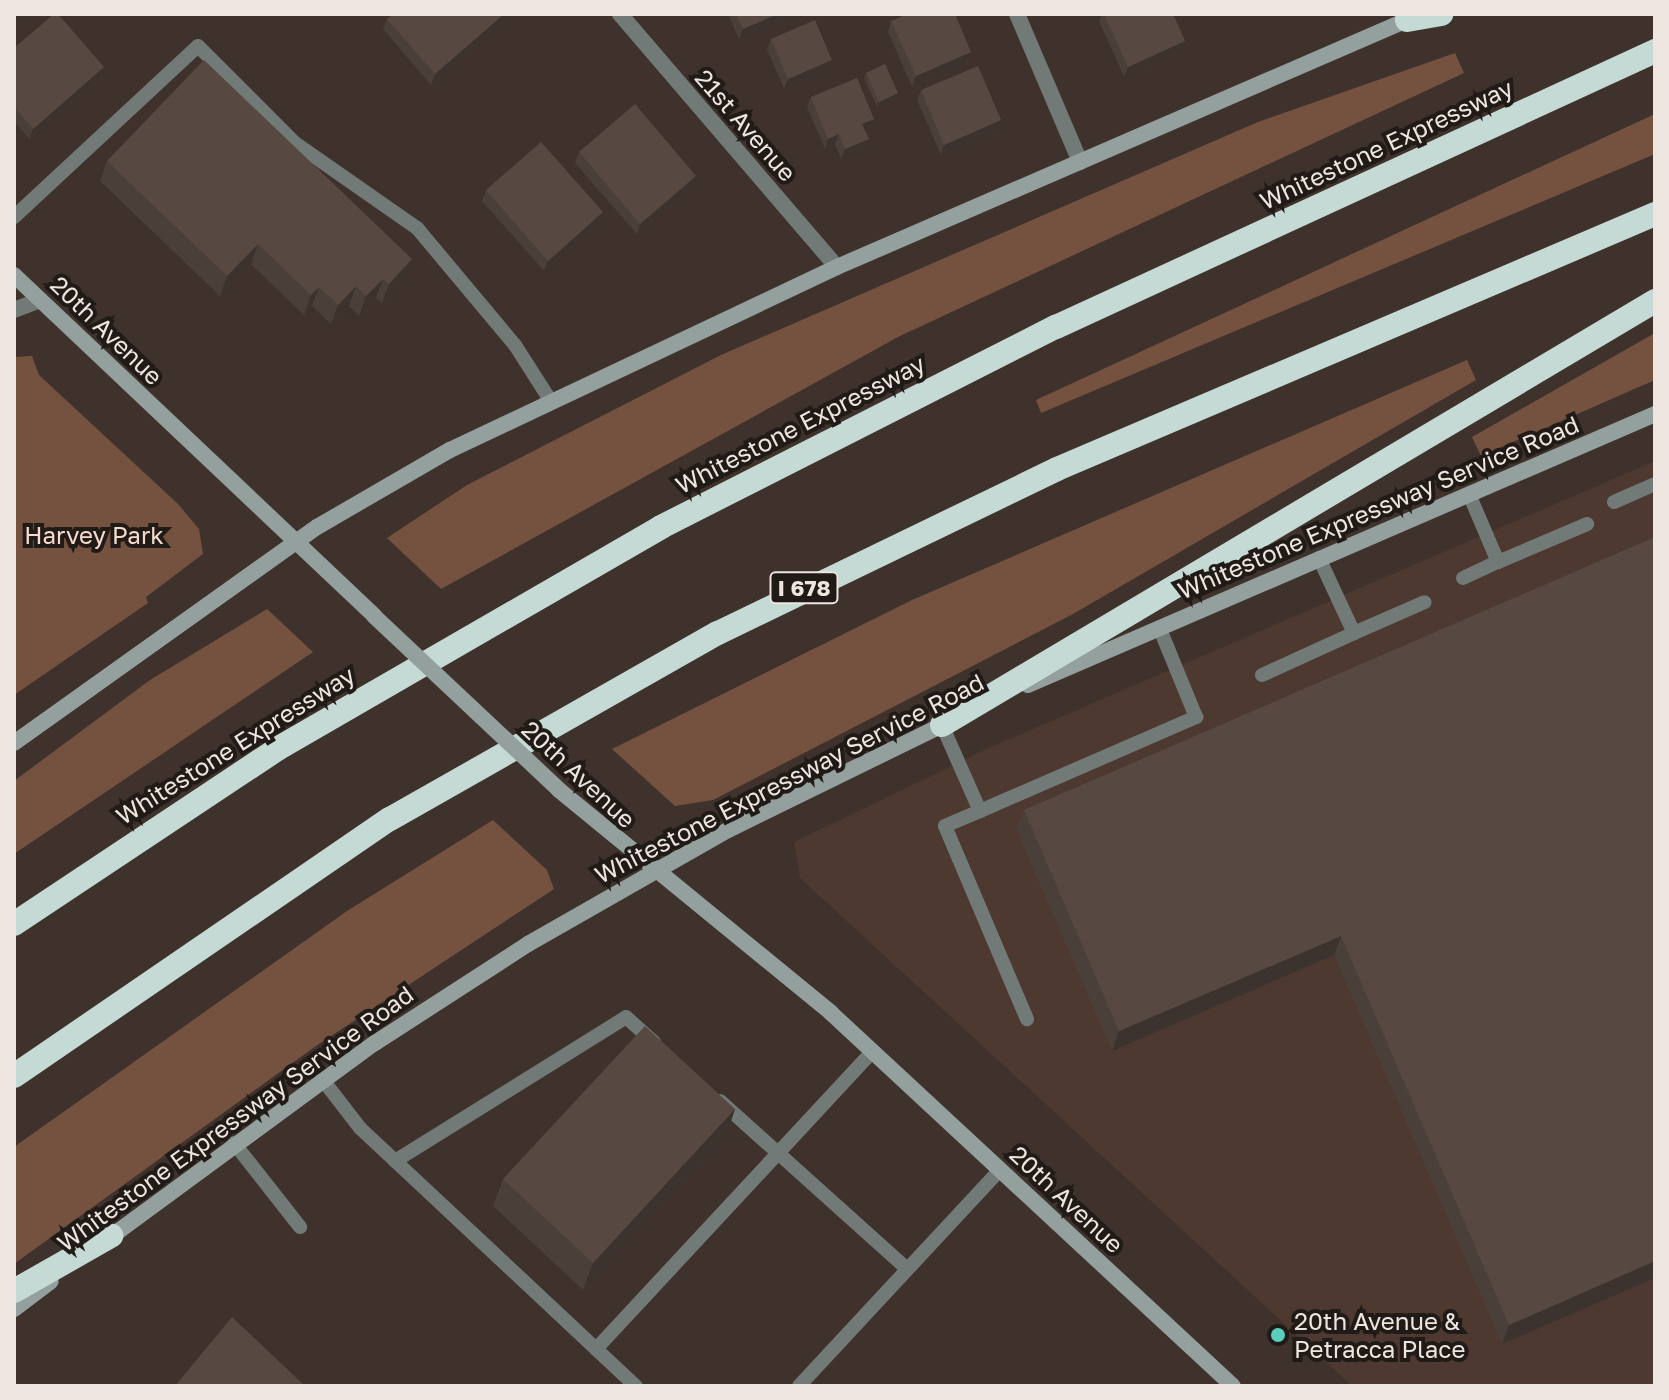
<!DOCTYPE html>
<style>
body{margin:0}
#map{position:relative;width:1669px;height:1400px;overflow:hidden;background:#3f322c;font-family:"Golos Text",sans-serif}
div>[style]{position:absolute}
.built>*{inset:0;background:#4d3930}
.green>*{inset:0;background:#755240}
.lane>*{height:14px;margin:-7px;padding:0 7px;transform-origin:7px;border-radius:7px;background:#727a78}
.street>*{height:16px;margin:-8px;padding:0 8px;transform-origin:8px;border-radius:8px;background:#727a78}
.secondary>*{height:16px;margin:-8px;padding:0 8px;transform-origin:8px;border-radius:8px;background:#94a09e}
.highway>*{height:24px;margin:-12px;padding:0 12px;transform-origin:12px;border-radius:12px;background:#c5d9d5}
.secondary-bridge>*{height:16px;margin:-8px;padding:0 8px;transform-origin:8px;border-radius:8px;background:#94a09e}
.wall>*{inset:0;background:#4b3f39}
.shaded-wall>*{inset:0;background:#3d332e}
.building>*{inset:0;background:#574942}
.dots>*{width:22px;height:22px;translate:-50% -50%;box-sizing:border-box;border:4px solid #211b18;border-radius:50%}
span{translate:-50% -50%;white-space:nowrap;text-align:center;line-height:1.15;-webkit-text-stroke:8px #211b18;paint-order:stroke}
.shield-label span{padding:2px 6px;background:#211b18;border:2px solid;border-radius:6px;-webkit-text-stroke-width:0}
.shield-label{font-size:22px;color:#eee5e1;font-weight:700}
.street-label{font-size:24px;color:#eee5e1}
.park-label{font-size:24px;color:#f7dacd}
.poi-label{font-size:24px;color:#eee5e1}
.left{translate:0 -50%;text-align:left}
.frame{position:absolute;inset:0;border:16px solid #eee5e1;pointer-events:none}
</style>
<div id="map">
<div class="built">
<div style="clip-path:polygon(1655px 461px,1655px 1386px,1352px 1386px,800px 878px,794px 842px,991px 747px)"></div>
</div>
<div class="green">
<div style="clip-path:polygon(1455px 53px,1464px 73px,898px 337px,441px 589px,387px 538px,467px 485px,721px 355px,1258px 122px)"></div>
<div style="clip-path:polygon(1655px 114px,1655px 154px,1041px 413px,1036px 400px)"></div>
<div style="clip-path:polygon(1655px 333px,1655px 380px,1481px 456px,1472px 437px)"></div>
<div style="clip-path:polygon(32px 356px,39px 375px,178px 504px,199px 529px,203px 554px,146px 597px,148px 603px,14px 695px,14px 357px)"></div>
<div style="clip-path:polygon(1467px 360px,1476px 380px,1073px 614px,713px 800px,675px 806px,612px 749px,912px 600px)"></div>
<div style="clip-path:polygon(267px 609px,313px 652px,14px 854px,14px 781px,150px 680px)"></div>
<div style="clip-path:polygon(493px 820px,547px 870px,554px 889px,316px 1046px,14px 1264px,14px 1147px,347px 911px)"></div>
</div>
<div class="lane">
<div style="left:14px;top:217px;width:251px;rotate:-42.9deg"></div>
<div style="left:198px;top:46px;width:137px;rotate:45deg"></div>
<div style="left:295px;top:143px;width:149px;rotate:34.9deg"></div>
<div style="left:417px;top:228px;width:153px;rotate:50.1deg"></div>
<div style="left:515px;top:345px;width:65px;rotate:57.5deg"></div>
<div style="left:1469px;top:494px;width:74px;rotate:66.9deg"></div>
<div style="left:1498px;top:562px;width:97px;rotate:-23.1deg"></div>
<div style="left:1614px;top:502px;width:45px;rotate:-23.7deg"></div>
<div style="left:1319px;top:558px;width:83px;rotate:65deg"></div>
<div style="left:1354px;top:633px;width:77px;rotate:-23.6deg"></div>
<div style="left:1463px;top:578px;width:38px;rotate:-25deg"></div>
<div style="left:1262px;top:675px;width:101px;rotate:-24.5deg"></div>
<div style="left:942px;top:725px;width:94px;rotate:66.2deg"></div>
<div style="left:980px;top:811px;width:236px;rotate:-23.5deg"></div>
<div style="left:1196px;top:717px;width:97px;rotate:-112.3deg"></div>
<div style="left:980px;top:811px;width:38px;rotate:157deg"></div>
<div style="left:945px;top:826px;width:210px;rotate:67deg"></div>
<div style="left:323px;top:1080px;width:61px;rotate:52.4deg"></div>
<div style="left:360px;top:1128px;width:378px;rotate:43.1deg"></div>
<div style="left:720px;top:1101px;width:251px;rotate:41.9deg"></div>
<div style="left:234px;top:1143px;width:107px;rotate:51.8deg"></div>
<div style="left:395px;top:1161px;width:272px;rotate:-31.9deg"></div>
<div style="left:626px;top:1017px;width:38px;rotate:42deg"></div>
<div style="left:596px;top:1349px;width:407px;rotate:-47.1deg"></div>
<div style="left:799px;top:1386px;width:295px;rotate:-47.1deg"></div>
</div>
<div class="street">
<div style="left:620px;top:14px;width:333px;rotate:49.4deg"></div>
<div style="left:1017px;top:14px;width:161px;rotate:66.9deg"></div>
<div style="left:14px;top:310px;width:28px;rotate:-21deg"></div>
</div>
<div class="secondary">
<div style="left:14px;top:275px;width:496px;rotate:43.4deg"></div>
<div style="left:1028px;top:685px;width:683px;rotate:-23.37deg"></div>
<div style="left:14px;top:743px;width:372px;rotate:-35.5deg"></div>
<div style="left:317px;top:527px;width:154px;rotate:-30.1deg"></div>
<div style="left:450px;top:450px;width:428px;rotate:-25.3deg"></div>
<div style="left:837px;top:267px;width:629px;rotate:-23.43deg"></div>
<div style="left:559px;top:790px;width:352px;rotate:39.3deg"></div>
<div style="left:831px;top:1013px;width:548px;rotate:42.86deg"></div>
<div style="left:105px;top:1241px;width:335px;rotate:-36.3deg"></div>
<div style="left:375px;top:1043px;width:182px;rotate:-32.9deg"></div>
<div style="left:528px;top:944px;width:230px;rotate:-29.7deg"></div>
<div style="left:728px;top:830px;width:245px;rotate:-26.1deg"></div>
<div style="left:14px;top:1309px;width:46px;rotate:-37.1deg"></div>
</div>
<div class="highway">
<div style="left:1407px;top:20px;width:35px;rotate:-10deg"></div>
<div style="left:942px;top:725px;width:830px;rotate:-30.74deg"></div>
<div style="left:14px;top:924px;width:316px;rotate:-33.6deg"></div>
<div style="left:277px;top:749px;width:444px;rotate:-30deg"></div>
<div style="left:661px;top:527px;width:443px;rotate:-26.9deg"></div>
<div style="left:1056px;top:327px;width:660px;rotate:-24.74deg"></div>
<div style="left:14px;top:1076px;width:455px;rotate:-34.4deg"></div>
<div style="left:390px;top:819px;width:377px;rotate:-29.6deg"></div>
<div style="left:718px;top:633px;width:377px;rotate:-25.8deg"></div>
<div style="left:1057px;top:469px;width:650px;rotate:-23.09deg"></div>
<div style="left:14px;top:1291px;width:112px;rotate:-29.6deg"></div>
</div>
<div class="secondary-bridge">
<div style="left:374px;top:616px;width:254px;rotate:43.2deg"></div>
</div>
<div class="wall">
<div style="clip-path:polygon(728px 14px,796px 14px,739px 39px)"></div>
<div style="clip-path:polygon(1102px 14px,1173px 14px,1185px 41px,1181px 51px,1124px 77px,1099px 21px)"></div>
<div style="clip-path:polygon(387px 19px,503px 22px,431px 85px,383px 29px)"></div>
<div style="clip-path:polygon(891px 21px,971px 52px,967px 63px,912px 87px,888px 32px)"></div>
<div style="clip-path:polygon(771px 39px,828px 70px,784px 89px,767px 49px)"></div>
<div style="clip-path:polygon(14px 48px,104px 67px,101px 77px,29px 139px,14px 121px)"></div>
<div style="clip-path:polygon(866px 73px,896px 98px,877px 107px,864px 78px)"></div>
<div style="clip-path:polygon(921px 90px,1001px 120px,998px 130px,941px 155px,917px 100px)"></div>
<div style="clip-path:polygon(811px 97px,874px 119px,870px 129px,866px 131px,869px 139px,865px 149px,841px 159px,835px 144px,825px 149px,807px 107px)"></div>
<div style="clip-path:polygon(579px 152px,693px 186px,637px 234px,575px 163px)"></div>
<div style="clip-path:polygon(107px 161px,405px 279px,382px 303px,376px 298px,359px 316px,349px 306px,331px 324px,312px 306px,304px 315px,251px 264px,220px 296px,100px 181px)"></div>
<div style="clip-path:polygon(486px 190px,599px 223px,544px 271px,482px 201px)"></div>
<div style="clip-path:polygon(1655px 537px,1655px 1278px,1502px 1344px,1334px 955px,1112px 1051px,1016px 829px,1024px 810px)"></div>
<div style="clip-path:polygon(735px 1109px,726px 1136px,583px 1290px,493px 1206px,503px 1179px)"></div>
</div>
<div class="shaded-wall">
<div style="clip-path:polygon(19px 14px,27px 14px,14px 25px,14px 18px)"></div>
<div style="clip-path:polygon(504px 14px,506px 14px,503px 22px,431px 85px,435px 74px)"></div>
<div style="clip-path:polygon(778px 14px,796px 14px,739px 39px,743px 29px)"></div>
<div style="clip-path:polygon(1185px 41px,1181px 51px,1124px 77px,1128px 67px)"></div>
<div style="clip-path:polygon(971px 52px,967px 63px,912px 87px,916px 76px)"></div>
<div style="clip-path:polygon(832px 60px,828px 70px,784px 89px,788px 79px)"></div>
<div style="clip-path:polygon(104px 67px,101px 77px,29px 139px,33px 129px)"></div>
<div style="clip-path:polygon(898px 93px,896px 98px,877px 107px,879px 102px)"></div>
<div style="clip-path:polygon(874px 119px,870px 129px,859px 134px,862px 124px)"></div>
<div style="clip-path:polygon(1001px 120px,998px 130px,941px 155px,944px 145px)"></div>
<div style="clip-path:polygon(839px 134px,835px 144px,825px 149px,828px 139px)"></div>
<div style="clip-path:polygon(869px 139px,865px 149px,841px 159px,845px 149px)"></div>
<div style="clip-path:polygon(696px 176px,693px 186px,637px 234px,640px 224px)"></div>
<div style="clip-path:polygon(603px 212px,599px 223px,544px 271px,548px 261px)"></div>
<div style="clip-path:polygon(258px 244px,251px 264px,220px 296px,227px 276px)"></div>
<div style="clip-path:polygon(412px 259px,405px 279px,382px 303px,389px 284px)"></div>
<div style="clip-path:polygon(383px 279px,376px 298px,359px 316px,366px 296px)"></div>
<div style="clip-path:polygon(356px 286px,349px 306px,331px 324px,338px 305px)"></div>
<div style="clip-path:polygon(319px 287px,312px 306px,304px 315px,311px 295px)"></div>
<div style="clip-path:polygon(1341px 936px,1334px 955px,1112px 1051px,1119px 1031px)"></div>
<div style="clip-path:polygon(735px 1109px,726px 1136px,583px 1290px,593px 1263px)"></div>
<div style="clip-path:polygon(1655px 1261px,1655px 1278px,1502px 1344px,1509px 1325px)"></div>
</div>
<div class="building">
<div style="clip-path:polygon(54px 14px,58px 14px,104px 67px,33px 129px,14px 107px,14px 48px)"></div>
<div style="clip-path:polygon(393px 14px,504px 14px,435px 74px,387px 19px)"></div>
<div style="clip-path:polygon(736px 14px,778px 14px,743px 29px)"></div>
<div style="clip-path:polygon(908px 14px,955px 14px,971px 52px,916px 76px,891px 21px)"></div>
<div style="clip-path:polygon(1104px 14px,1173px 14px,1185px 41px,1128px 67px)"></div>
<div style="clip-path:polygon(815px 20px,832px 60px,788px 79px,771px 39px)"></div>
<div style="clip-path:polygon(204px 60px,412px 259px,389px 284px,383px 279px,366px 296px,356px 286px,338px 305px,319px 287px,311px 295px,258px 244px,227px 276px,107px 161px)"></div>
<div style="clip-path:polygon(885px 64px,898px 93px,879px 102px,866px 73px)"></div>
<div style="clip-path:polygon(978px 66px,1001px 120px,944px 145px,921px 90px)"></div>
<div style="clip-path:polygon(857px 78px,874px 119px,862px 124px,869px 139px,845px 149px,839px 134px,828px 139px,811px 97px)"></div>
<div style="clip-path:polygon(635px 104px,696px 176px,640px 224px,579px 152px)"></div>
<div style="clip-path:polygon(541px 142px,603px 212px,548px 261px,486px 190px)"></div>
<div style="clip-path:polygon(1655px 537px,1655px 1261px,1509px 1325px,1341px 936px,1119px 1031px,1024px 810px)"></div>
<div style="clip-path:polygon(645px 1026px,735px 1109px,593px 1263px,503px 1179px)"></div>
<div style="clip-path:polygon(232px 1317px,305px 1386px,175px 1386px)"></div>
</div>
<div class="dots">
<div style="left:1278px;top:1335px;background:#5acebd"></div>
</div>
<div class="shield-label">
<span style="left:804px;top:588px">I 678</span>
</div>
<div class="street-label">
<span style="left:746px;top:125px;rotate:49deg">21st Avenue</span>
<span style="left:1386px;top:144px;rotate:-25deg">Whitestone Expressway</span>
<span style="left:107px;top:330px;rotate:44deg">20th Avenue</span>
<span style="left:800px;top:424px;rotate:-27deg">Whitestone Expressway</span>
<span style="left:1378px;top:507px;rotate:-23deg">Whitestone Expressway Service Road</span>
<span style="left:235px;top:745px;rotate:-32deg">Whitestone Expressway</span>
<span style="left:579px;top:774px;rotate:43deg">20th Avenue</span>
<span style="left:789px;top:778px;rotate:-27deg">Whitestone Expressway Service Road</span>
<span style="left:235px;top:1118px;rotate:-36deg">Whitestone Expressway Service Road</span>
<span style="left:1067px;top:1199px;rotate:43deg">20th Avenue</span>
</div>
<div class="park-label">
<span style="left:94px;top:535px">Harvey Park</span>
</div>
<div class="poi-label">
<span class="left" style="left:1294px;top:1335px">20th Avenue &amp;<br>Petracca Place</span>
</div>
<div class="frame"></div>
</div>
